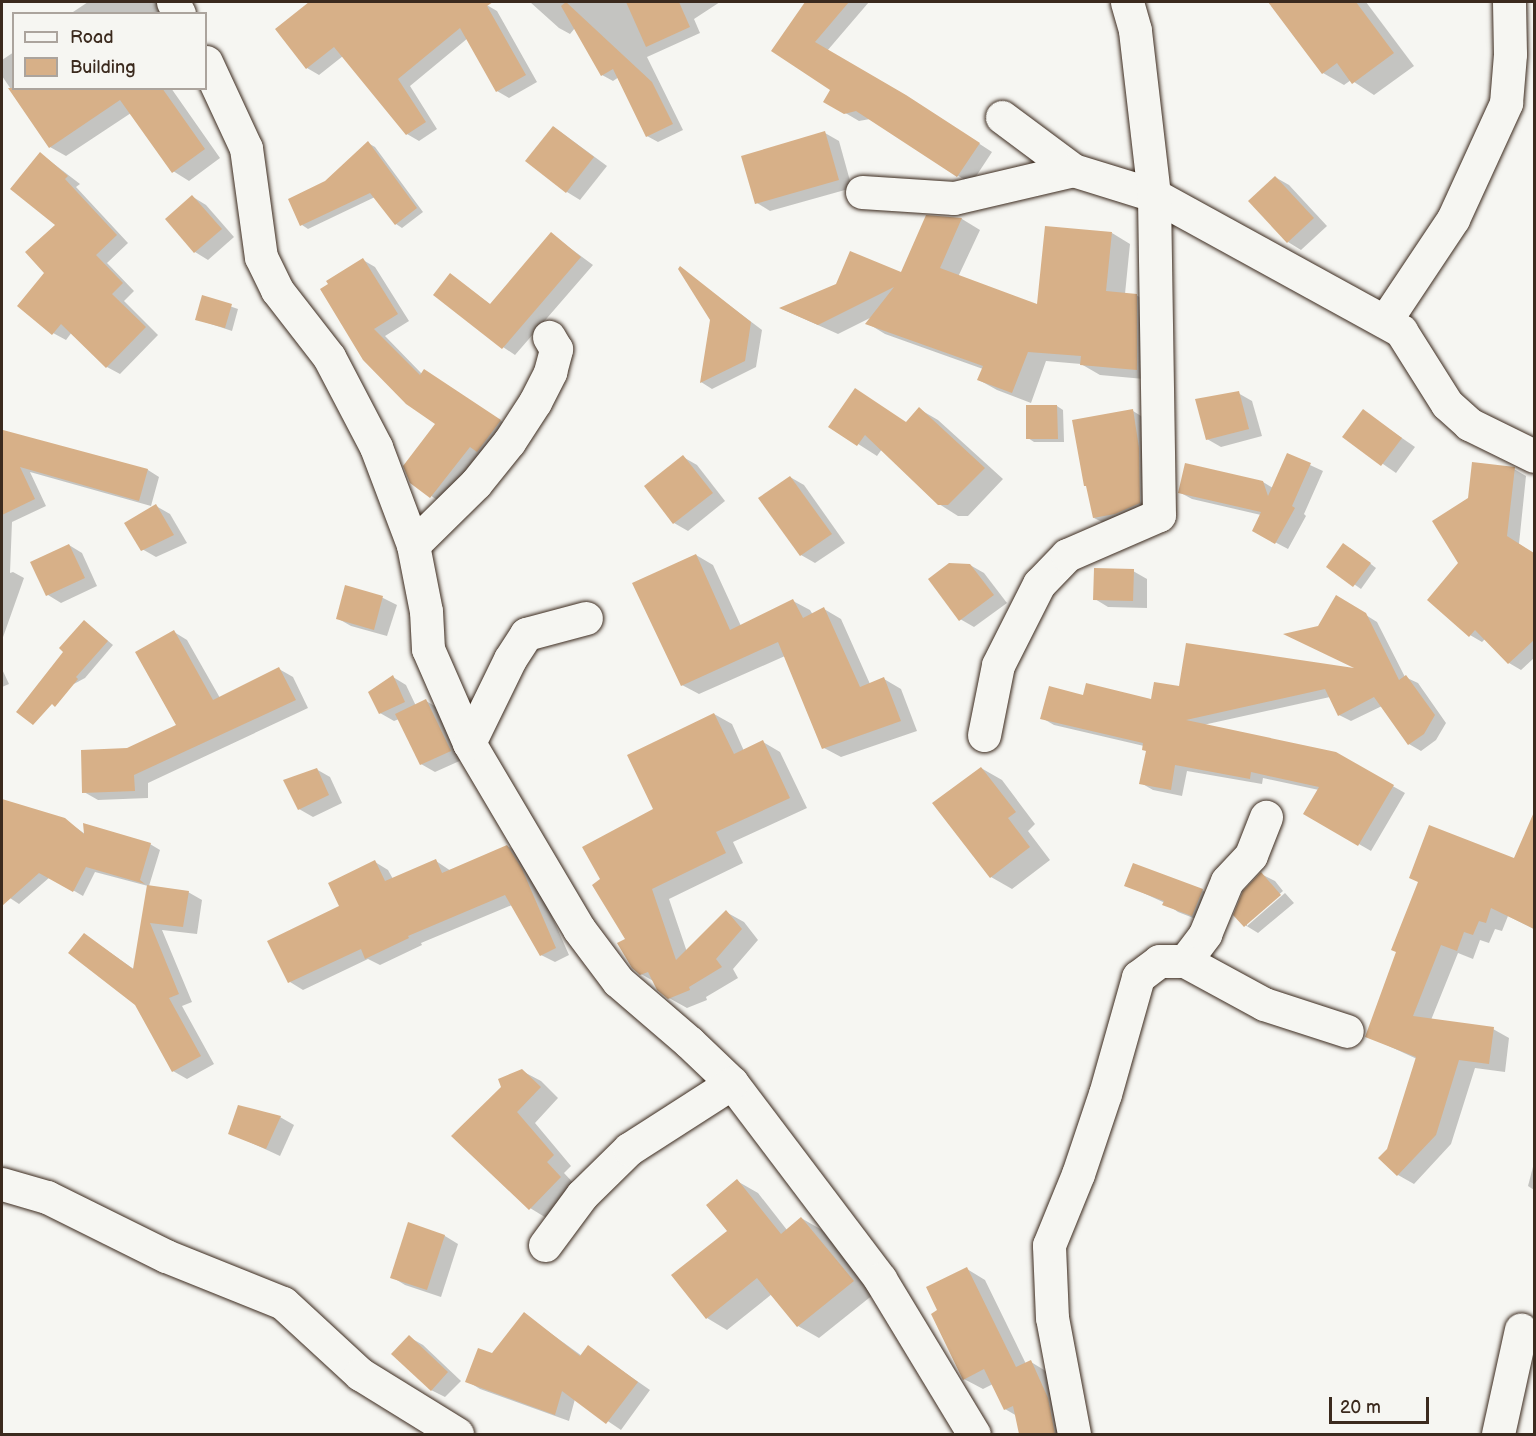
<!DOCTYPE html>
<style>
body{margin:0}
#map{position:relative;width:1536px;height:1436px;overflow:hidden;background:#f6f6f2;font-family:"Balsamiq Sans",sans-serif}
div>[style]{position:absolute}
.shadow>*{inset:0;background:#0003}
.building>*{inset:0;background:#d7b088}
.roads{filter:drop-shadow(0 0 2px #3b2a1e) drop-shadow(0 0 2px #3b2a1e)}
.minor>*{height:33px;margin:-16.5px;padding:0 16.5px;transform-origin:16.5px;border-radius:16.5px;background:#f6f6f2}
span{translate:-50% -50%;white-space:nowrap;text-align:center;line-height:1.15;-webkit-text-stroke:6px #f6f6f2;paint-order:stroke}
.frame{position:absolute;inset:0;border:3px solid #3b2a1e;pointer-events:none}
.legend{position:absolute;left:12px;top:12px;width:195px;height:78px;box-sizing:border-box;background:#f6f6f2;border:2px solid #aba49d;margin:0;padding:8px 10px;list-style:none;font-size:18px;color:#3b2a1e}
.legend li{display:flex;align-items:center;gap:12px;height:30px}
.legend b{width:30px;border:2px solid #aba49d}
.scale{position:absolute;left:1329px;top:1397px;width:100px;height:27px;box-sizing:border-box;border:3px solid #3b2a1e;border-top:0;padding-left:8px;font-size:18px;line-height:21px;white-space:nowrap;color:#3b2a1e;-webkit-text-stroke:4px #f6f6f2;paint-order:stroke}
</style>
<div id="map">
<div class="shadow">
<div style="clip-path:polygon(88px 2px,164px 2px,171px 14px,70px 14px)"></div>
<div style="clip-path:polygon(312px 2px,374px 2px,376px 4px,379px 2px,458px 2px,467px 13px,485px 4px,497px 11px,537px 82px,509px 98px,497px 91px,468px 38px,410px 86px,437px 129px,419px 141px,407px 134px,343px 56px,319px 75px,307px 68px,277px 29px)"></div>
<div style="clip-path:polygon(530px 2px,720px 2px,694px 19px,700px 33px,647px 57px,683px 130px,658px 142px,647px 136px,619px 77px,613px 81px,602px 75px,575px 28px,570px 34px,559px 28px)"></div>
<div style="clip-path:polygon(807px 2px,869px 2px,827px 51px,920px 105px,992px 152px,971px 184px,870px 119px,859px 121px,825px 101px,832px 90px,773px 51px)"></div>
<div style="clip-path:polygon(1270px 2px,1366px 2px,1414px 66px,1374px 95px,1351px 80px,1344px 85px,1323px 73px)"></div>
<div style="clip-path:polygon(14px 52px,14px 88px,171px 88px,220px 158px,189px 181px,173px 171px,131px 113px,66px 156px,50px 147px,2px 76px,2px 60px)"></div>
<div style="clip-path:polygon(554px 127px,607px 166px,580px 200px,567px 192px)"></div>
<div style="clip-path:polygon(825px 133px,839px 141px,852px 188px,770px 211px,757px 203px)"></div>
<div style="clip-path:polygon(368px 143px,375px 147px,423px 212px,402px 228px,396px 224px,375px 197px,308px 229px,302px 225px,326px 182px)"></div>
<div style="clip-path:polygon(41px 154px,80px 184px,76px 187px,128px 243px,107px 263px,134px 291px,124px 301px,158px 335px,120px 374px,107px 367px,72px 332px,66px 340px,53px 333px,46px 273px,57px 225px)"></div>
<div style="clip-path:polygon(1275px 177px,1289px 185px,1327px 226px,1301px 250px,1288px 242px)"></div>
<div style="clip-path:polygon(193px 197px,206px 205px,234px 237px,208px 260px,195px 252px)"></div>
<div style="clip-path:polygon(927px 217px,962px 219px,980px 230px,958px 277px,1038px 306px,1112px 233px,1130px 244px,1125px 294px,1136px 295px,1155px 306px,1155px 380px,1100px 375px,1081px 364px,1046px 361px,1031px 403px,997px 390px,979px 380px,983px 369px,885px 334px,867px 323px,872px 317px,838px 334px,782px 309px,902px 274px)"></div>
<div style="clip-path:polygon(551px 234px,593px 265px,515px 355px,503px 347px,450px 275px,491px 305px)"></div>
<div style="clip-path:polygon(363px 260px,375px 267px,409px 321px,385px 336px,422px 374px,436px 378px,512px 428px,443px 504px,411px 482px,437px 424px,364px 359px)"></div>
<div style="clip-path:polygon(680px 268px,762px 330px,756px 367px,712px 389px,701px 382px,711px 320px)"></div>
<div style="clip-path:polygon(203px 297px,238px 309px,232px 331px,196px 319px)"></div>
<div style="clip-path:polygon(1238px 393px,1252px 401px,1262px 436px,1221px 447px,1207px 439px)"></div>
<div style="clip-path:polygon(1057px 406px,1063px 410px,1064px 442px,1034px 442px,1028px 438px)"></div>
<div style="clip-path:polygon(919px 409px,938px 420px,1003px 479px,968px 516px,958px 516px,939px 504px,882px 449px,877px 456px,830px 426px,907px 423px)"></div>
<div style="clip-path:polygon(1133px 411px,1146px 419px,1153px 510px,1108px 525px,1094px 518px)"></div>
<div style="clip-path:polygon(1363px 411px,1415px 447px,1396px 473px,1344px 437px)"></div>
<div style="clip-path:polygon(2px 433px,148px 470px,159px 477px,151px 506px,30px 472px,46px 506px,12px 522px,10px 573px,13px 572px,24px 578px,2px 640px)"></div>
<div style="clip-path:polygon(1288px 455px,1323px 471px,1304px 514px,1306px 516px,1288px 549px,1254px 531px,1261px 515px,1192px 499px,1179px 492px,1263px 482px,1273px 488px)"></div>
<div style="clip-path:polygon(683px 457px,697px 465px,725px 501px,688px 531px,674px 523px)"></div>
<div style="clip-path:polygon(1514px 469px,1526px 476px,1519px 544px,1534px 554px,1534px 658px,1521px 670px,1509px 663px,1486px 638px,1482px 642px,1470px 635px)"></div>
<div style="clip-path:polygon(790px 477px,804px 485px,845px 543px,815px 563px,801px 555px,760px 498px)"></div>
<div style="clip-path:polygon(156px 506px,170px 514px,187px 543px,156px 557px,142px 549px)"></div>
<div style="clip-path:polygon(69px 545px,82px 553px,97px 586px,61px 603px,48px 595px)"></div>
<div style="clip-path:polygon(1350px 548px,1376px 568px,1361px 589px,1328px 566px)"></div>
<div style="clip-path:polygon(696px 555px,713px 565px,741px 626px,793px 601px,810px 610px,813px 615px,824px 609px,841px 619px,870px 684px,884px 679px,901px 689px,917px 731px,841px 757px,824px 748px,785px 656px,699px 694px,682px 685px)"></div>
<div style="clip-path:polygon(970px 565px,984px 573px,1007px 603px,974px 627px,960px 619px)"></div>
<div style="clip-path:polygon(1133px 571px,1147px 579px,1147px 608px,1108px 607px,1095px 599px)"></div>
<div style="clip-path:polygon(346px 587px,383px 598px,397px 605px,387px 636px,351px 626px,337px 618px)"></div>
<div style="clip-path:polygon(1337px 597px,1377px 622px,1405px 677px,1418px 683px,1446px 723px,1436px 740px,1421px 751px,1409px 744px,1382px 706px,1351px 721px,1339px 715px,1330px 697px,1203px 725px,1336px 754px,1405px 793px,1371px 851px,1305px 813px,1319px 790px,1263px 778px,1262px 784px,1187px 771px,1182px 796px,1153px 790px,1141px 783px,1147px 751px,1144px 746px,1054px 725px,1042px 718px,1084px 697px,1153px 701px,1180px 688px,1358px 670px,1319px 627px)"></div>
<div style="clip-path:polygon(90px 626px,113px 645px,85px 678px,29px 708px,65px 652px)"></div>
<div style="clip-path:polygon(174px 632px,187px 640px,220px 698px,279px 669px,293px 677px,308px 708px,148px 783px,148px 798px,98px 800px,84px 792px,128px 750px,178px 726px)"></div>
<div style="clip-path:polygon(2px 669px,9px 684px,2px 687px)"></div>
<div style="clip-path:polygon(393px 677px,406px 685px,416px 706px,426px 701px,440px 709px,464px 759px,435px 772px,421px 764px,399px 719px,394px 721px,380px 713px)"></div>
<div style="clip-path:polygon(714px 714px,732px 724px,744px 751px,763px 742px,780px 752px,807px 808px,733px 842px,743px 863px,669px 899px,687px 952px,726px 912px,744px 922px,758px 940px,733px 969px,738px 978px,706px 997px,707px 1000px,687px 1008px,669px 998px,655px 982px,641px 974px,602px 880px,655px 810px)"></div>
<div style="clip-path:polygon(981px 768px,1002px 780px,1035px 824px,1028px 831px,1050px 860px,1012px 889px,991px 877px,934px 804px)"></div>
<div style="clip-path:polygon(316px 769px,330px 777px,342px 803px,313px 817px,299px 809px)"></div>
<div style="clip-path:polygon(2px 801px,64px 819px,85px 834px,150px 844px,160px 850px,149px 886px,188px 892px,202px 900px,197px 934px,162px 930px,192px 1002px,182px 1006px,214px 1064px,187px 1079px,173px 1071px,136px 1004px,85px 935px,135px 970px,148px 886px,95px 872px,83px 896px,50px 877px,19px 904px,10px 898px,2px 889px,2px 857px,18px 843px,2px 814px)"></div>
<div style="clip-path:polygon(1533px 819px,1534px 929px,1508px 916px,1502px 931px,1495px 929px,1489px 943px,1480px 940px,1473px 959px,1458px 953px,1431px 1020px,1493px 1029px,1509px 1038px,1505px 1072px,1475px 1068px,1451px 1144px,1414px 1184px,1398px 1175px,1381px 1158px,1389px 1150px,1417px 1059px,1367px 1036px,1398px 952px,1514px 859px)"></div>
<div style="clip-path:polygon(507px 846px,521px 854px,535px 878px,569px 955px,555px 962px,541px 955px,512px 905px,421px 943px,422px 945px,380px 965px,368px 959px,303px 990px,290px 982px,375px 862px,388px 870px,393px 879px,436px 861px,451px 871px)"></div>
<div style="clip-path:polygon(1261px 874px,1275px 881px,1283px 891px,1247px 922px,1247px 926px,1285px 893px,1294px 903px,1258px 933px,1245px 925px)"></div>
<div style="clip-path:polygon(1126px 885px,1202px 890px,1216px 898px,1206px 923px,1178px 912px,1165px 903px)"></div>
<div style="clip-path:polygon(522px 1071px,541px 1081px,558px 1098px,535px 1123px,571px 1166px,564px 1173px,578px 1188px,548px 1219px,530px 1208px,454px 1136px)"></div>
<div style="clip-path:polygon(280px 1117px,294px 1125px,280px 1156px,230px 1133px)"></div>
<div style="clip-path:polygon(1534px 1163px,1534px 1190px,1528px 1186px)"></div>
<div style="clip-path:polygon(737px 1181px,758px 1193px,787px 1230px,801px 1218px,822px 1230px,874px 1294px,819px 1338px,798px 1326px,772px 1294px,727px 1330px,707px 1318px,729px 1231px)"></div>
<div style="clip-path:polygon(409px 1224px,445px 1236px,458px 1244px,441px 1297px,405px 1285px,392px 1277px)"></div>
<div style="clip-path:polygon(967px 1269px,985px 1280px,1026px 1364px,1031px 1362px,1049px 1373px,1071px 1434px,1021px 1434px,1017px 1416px,1005px 1409px,993px 1384px,983px 1389px,964px 1379px,939px 1311px)"></div>
<div style="clip-path:polygon(524px 1314px,582px 1356px,588px 1347px,650px 1390px,621px 1430px,575px 1399px,569px 1421px,480px 1389px,467px 1381px,493px 1355px)"></div>
<div style="clip-path:polygon(409px 1337px,423px 1345px,461px 1381px,445px 1397px,431px 1390px)"></div>
</div>
<div class="building">
<div style="clip-path:polygon(309px 2px,493px 2px,487px 6px,526px 75px,496px 92px,460px 28px,398px 79px,426px 122px,406px 135px,334px 47px,306px 69px,275px 29px)"></div>
<div style="clip-path:polygon(566px 2px,652px 82px,673px 124px,646px 137px,613px 69px,601px 76px,561px 6px)"></div>
<div style="clip-path:polygon(626px 2px,679px 2px,690px 27px,646px 47px)"></div>
<div style="clip-path:polygon(805px 2px,849px 2px,815px 42px,906px 95px,980px 143px,957px 177px,856px 111px,844px 114px,823px 102px,830px 90px,771px 51px)"></div>
<div style="clip-path:polygon(1268px 2px,1356px 2px,1394px 53px,1352px 84px,1337px 63px,1322px 74px)"></div>
<div style="clip-path:polygon(8px 88px,162px 88px,205px 149px,172px 173px,120px 100px,49px 148px)"></div>
<div style="clip-path:polygon(553px 126px,594px 157px,566px 193px,525px 161px)"></div>
<div style="clip-path:polygon(825px 131px,839px 180px,755px 204px,741px 156px)"></div>
<div style="clip-path:polygon(368px 141px,417px 208px,395px 225px,370px 193px,300px 226px,288px 199px,325px 181px)"></div>
<div style="clip-path:polygon(40px 152px,68px 176px,65px 179px,117px 235px,96px 255px,123px 283px,112px 294px,146px 327px,106px 368px,61px 324px,52px 335px,17px 306px,44px 273px,25px 252px,55px 225px,10px 189px)"></div>
<div style="clip-path:polygon(1275px 176px,1314px 218px,1287px 243px,1248px 201px)"></div>
<div style="clip-path:polygon(192px 195px,222px 229px,194px 253px,165px 219px)"></div>
<div style="clip-path:polygon(926px 215px,962px 218px,940px 268px,1037px 304px,1045px 226px,1112px 232px,1106px 291px,1137px 294px,1137px 370px,1080px 365px,1081px 356px,1028px 352px,1012px 393px,977px 380px,983px 366px,865px 324px,894px 287px,818px 325px,779px 308px,836px 284px,850px 251px,901px 272px)"></div>
<div style="clip-path:polygon(551px 232px,581px 257px,502px 349px,433px 295px,450px 273px,490px 304px)"></div>
<div style="clip-path:polygon(363px 258px,398px 314px,374px 329px,420px 375px,424px 369px,501px 420px,477px 452px,470px 447px,430px 498px,410px 483px,403px 466px,435px 424px,406px 404px,363px 360px,320px 289px,328px 284px,326px 281px)"></div>
<div style="clip-path:polygon(680px 266px,751px 322px,745px 361px,700px 383px,710px 320px,678px 269px)"></div>
<div style="clip-path:polygon(202px 295px,232px 304px,225px 328px,195px 320px)"></div>
<div style="clip-path:polygon(855px 388px,906px 422px,919px 407px,985px 468px,948px 505px,938px 505px,865px 435px,857px 446px,828px 427px)"></div>
<div style="clip-path:polygon(1239px 391px,1249px 429px,1206px 440px,1195px 399px)"></div>
<div style="clip-path:polygon(1026px 405px,1057px 405px,1058px 439px,1026px 439px)"></div>
<div style="clip-path:polygon(1133px 409px,1139px 448px,1140px 503px,1115px 514px,1093px 518px,1086px 486px,1084px 486px,1072px 420px)"></div>
<div style="clip-path:polygon(1363px 409px,1402px 438px,1381px 466px,1342px 437px)"></div>
<div style="clip-path:polygon(2px 426px,3px 430px,148px 469px,139px 501px,20px 467px,35px 499px,2px 515px)"></div>
<div style="clip-path:polygon(1287px 453px,1311px 463px,1292px 506px,1295px 508px,1275px 544px,1252px 531px,1261px 512px,1178px 493px,1185px 463px,1263px 481px,1268px 496px)"></div>
<div style="clip-path:polygon(683px 455px,713px 493px,673px 524px,644px 486px)"></div>
<div style="clip-path:polygon(1472px 462px,1515px 467px,1507px 536px,1534px 553px,1534px 640px,1508px 664px,1475px 630px,1469px 637px,1427px 600px,1458px 563px,1432px 521px,1468px 498px)"></div>
<div style="clip-path:polygon(790px 476px,832px 534px,800px 556px,758px 498px)"></div>
<div style="clip-path:polygon(156px 504px,174px 535px,141px 551px,124px 523px)"></div>
<div style="clip-path:polygon(1343px 543px,1371px 563px,1353px 587px,1326px 567px)"></div>
<div style="clip-path:polygon(69px 544px,85px 578px,46px 596px,30px 562px)"></div>
<div style="clip-path:polygon(696px 554px,730px 630px,793px 599px,803px 618px,824px 607px,860px 687px,884px 677px,901px 721px,822px 749px,778px 642px,681px 686px,632px 583px)"></div>
<div style="clip-path:polygon(949px 563px,970px 564px,994px 595px,959px 621px,928px 579px)"></div>
<div style="clip-path:polygon(1094px 568px,1134px 569px,1133px 601px,1093px 600px)"></div>
<div style="clip-path:polygon(345px 585px,383px 596px,374px 630px,336px 619px)"></div>
<div style="clip-path:polygon(1336px 595px,1366px 613px,1399px 680px,1406px 675px,1435px 715px,1424px 734px,1408px 745px,1374px 697px,1338px 716px,1325px 689px,1186px 720px,1336px 752px,1394px 785px,1358px 846px,1303px 814px,1319px 787px,1251px 772px,1250px 779px,1175px 765px,1171px 790px,1139px 784px,1146px 751px,1142px 750px,1143px 743px,1040px 719px,1049px 686px,1083px 695px,1086px 683px,1151px 699px,1154px 682px,1179px 686px,1186px 643px,1354px 668px,1283px 634px,1318px 626px)"></div>
<div style="clip-path:polygon(84px 620px,108px 641px,76px 677px,78px 679px,55px 707px,52px 704px,33px 725px,16px 712px,63px 652px,59px 648px)"></div>
<div style="clip-path:polygon(174px 630px,213px 700px,279px 667px,296px 700px,134px 775px,135px 791px,82px 793px,81px 750px,127px 748px,176px 725px,135px 652px)"></div>
<div style="clip-path:polygon(393px 675px,405px 702px,379px 714px,368px 692px)"></div>
<div style="clip-path:polygon(426px 699px,451px 751px,420px 765px,395px 714px)"></div>
<div style="clip-path:polygon(714px 713px,734px 754px,763px 740px,790px 798px,716px 832px,726px 853px,652px 889px,676px 960px,726px 910px,742px 929px,716px 959px,722px 967px,689px 987px,690px 990px,668px 999px,657px 990px,648px 972px,640px 975px,632px 968px,617px 943px,625px 939px,592px 885px,600px 879px,582px 847px,653px 809px,627px 755px)"></div>
<div style="clip-path:polygon(981px 767px,1016px 812px,1008px 818px,1030px 847px,990px 878px,932px 803px)"></div>
<div style="clip-path:polygon(317px 768px,329px 795px,298px 810px,283px 780px)"></div>
<div style="clip-path:polygon(2px 799px,65px 818px,84px 834px,83px 823px,151px 843px,140px 880px,145px 884px,86px 867px,73px 892px,39px 873px,2px 906px)"></div>
<div style="clip-path:polygon(1534px 812px,1534px 929px,1491px 908px,1486px 923px,1479px 921px,1473px 935px,1464px 932px,1457px 951px,1441px 945px,1413px 1016px,1494px 1027px,1489px 1064px,1459px 1060px,1436px 1135px,1397px 1176px,1378px 1158px,1387px 1149px,1416px 1057px,1365px 1037px,1396px 952px,1391px 950px,1418px 882px,1409px 878px,1429px 825px,1514px 858px)"></div>
<div style="clip-path:polygon(507px 845px,522px 869px,556px 948px,540px 956px,505px 895px,408px 936px,409px 938px,365px 959px,361px 949px,288px 983px,267px 941px,339px 906px,328px 883px,375px 860px,385px 881px,436px 859px,442px 873px)"></div>
<div style="clip-path:polygon(1133px 863px,1203px 889px,1192px 916px,1162px 905px,1164px 901px,1124px 886px)"></div>
<div style="clip-path:polygon(1261px 872px,1281px 895px,1244px 927px,1233px 915px,1243px 891px)"></div>
<div style="clip-path:polygon(147px 885px,189px 891px,183px 927px,150px 923px,179px 994px,169px 998px,201px 1056px,172px 1072px,135px 1005px,68px 953px,84px 933px,133px 969px)"></div>
<div style="clip-path:polygon(522px 1069px,541px 1087px,517px 1112px,554px 1155px,547px 1162px,561px 1177px,529px 1210px,451px 1136px,501px 1087px,498px 1079px)"></div>
<div style="clip-path:polygon(238px 1105px,281px 1116px,266px 1149px,228px 1134px)"></div>
<div style="clip-path:polygon(737px 1179px,781px 1234px,801px 1217px,854px 1281px,797px 1327px,757px 1278px,706px 1319px,671px 1275px,727px 1231px,706px 1205px)"></div>
<div style="clip-path:polygon(408px 1222px,445px 1235px,427px 1290px,390px 1278px)"></div>
<div style="clip-path:polygon(967px 1267px,1016px 1367px,1031px 1360px,1048px 1398px,1055px 1434px,1019px 1434px,1013px 1406px,1004px 1410px,984px 1369px,963px 1380px,931px 1314px,937px 1310px,926px 1287px)"></div>
<div style="clip-path:polygon(524px 1312px,580px 1356px,588px 1345px,638px 1382px,606px 1424px,562px 1391px,555px 1415px,465px 1382px,478px 1348px,492px 1353px)"></div>
<div style="clip-path:polygon(409px 1335px,448px 1372px,431px 1391px,391px 1354px)"></div>
</div>
<div class="roads">
<div class="minor">
<div style="left:173px;top:2px;width:13px;rotate:63deg"></div>
<div style="left:206px;top:62px;width:95px;rotate:65.1deg"></div>
<div style="left:246px;top:148px;width:110px;rotate:82.2deg"></div>
<div style="left:261px;top:257px;width:37px;rotate:64deg"></div>
<div style="left:277px;top:290px;width:85px;rotate:52.2deg"></div>
<div style="left:329px;top:357px;width:102px;rotate:62.4deg"></div>
<div style="left:376px;top:447px;width:105px;rotate:69.3deg"></div>
<div style="left:413px;top:545px;width:67px;rotate:78.9deg"></div>
<div style="left:426px;top:611px;width:38px;rotate:87deg"></div>
<div style="left:428px;top:649px;width:103px;rotate:66.4deg"></div>
<div style="left:469px;top:743px;width:216px;rotate:59.4deg"></div>
<div style="left:579px;top:929px;width:65px;rotate:53.1deg"></div>
<div style="left:618px;top:981px;width:94px;rotate:40.7deg"></div>
<div style="left:689px;top:1042px;width:59px;rotate:43.6deg"></div>
<div style="left:732px;top:1083px;width:246px;rotate:52.9deg"></div>
<div style="left:880px;top:1279px;width:181px;rotate:58.8deg"></div>
<div style="left:1002px;top:117px;width:89px;rotate:36.7deg"></div>
<div style="left:862px;top:192px;width:92px;rotate:3.7deg"></div>
<div style="left:954px;top:198px;width:122px;rotate:-13.2deg"></div>
<div style="left:1073px;top:170px;width:85px;rotate:17.2deg"></div>
<div style="left:1154px;top:195px;width:282px;rotate:28.8deg"></div>
<div style="left:1401px;top:331px;width:86px;rotate:57.8deg"></div>
<div style="left:1447px;top:404px;width:30px;rotate:42deg"></div>
<div style="left:1469px;top:424px;width:72px;rotate:26.2deg"></div>
<div style="left:1385px;top:321px;width:123px;rotate:-56.3deg"></div>
<div style="left:1453px;top:219px;width:128px;rotate:-65.4deg"></div>
<div style="left:1506px;top:103px;width:49px;rotate:-85.3deg"></div>
<div style="left:1510px;top:54px;width:52px;rotate:-91.1deg"></div>
<div style="left:413px;top:545px;width:88px;rotate:-44.5deg"></div>
<div style="left:476px;top:483px;width:53px;rotate:-51.2deg"></div>
<div style="left:509px;top:442px;width:48px;rotate:-57deg"></div>
<div style="left:535px;top:402px;width:34px;rotate:-63deg"></div>
<div style="left:550px;top:372px;width:24px;rotate:-75deg"></div>
<div style="left:556px;top:349px;width:14px;rotate:-120deg"></div>
<div style="left:984px;top:735px;width:71px;rotate:-78.7deg"></div>
<div style="left:998px;top:665px;width:91px;rotate:-63.2deg"></div>
<div style="left:1039px;top:584px;width:40px;rotate:-46deg"></div>
<div style="left:1067px;top:555px;width:100px;rotate:-23.5deg"></div>
<div style="left:1159px;top:515px;width:320px;rotate:-90.9deg"></div>
<div style="left:1154px;top:195px;width:166px;rotate:-96.6deg"></div>
<div style="left:1135px;top:30px;width:29px;rotate:-106deg"></div>
<div style="left:469px;top:743px;width:93px;rotate:-64deg"></div>
<div style="left:510px;top:659px;width:30px;rotate:-57deg"></div>
<div style="left:526px;top:634px;width:62px;rotate:-14.9deg"></div>
<div style="left:1185px;top:961px;width:34px;rotate:-53deg"></div>
<div style="left:1205px;top:934px;width:57px;rotate:-67.5deg"></div>
<div style="left:1227px;top:881px;width:35px;rotate:-47deg"></div>
<div style="left:1251px;top:855px;width:41px;rotate:-68.5deg"></div>
<div style="left:2px;top:1184px;width:47px;rotate:16.1deg"></div>
<div style="left:47px;top:1197px;width:133px;rotate:26.4deg"></div>
<div style="left:166px;top:1256px;width:126px;rotate:21.9deg"></div>
<div style="left:283px;top:1303px;width:105px;rotate:42.7deg"></div>
<div style="left:360px;top:1374px;width:114px;rotate:31.7deg"></div>
<div style="left:545px;top:1245px;width:62px;rotate:-53.5deg"></div>
<div style="left:582px;top:1195px;width:66px;rotate:-44.4deg"></div>
<div style="left:629px;top:1149px;width:122px;rotate:-32.7deg"></div>
<div style="left:1074px;top:1434px;width:118px;rotate:-100.7deg"></div>
<div style="left:1052px;top:1318px;width:73px;rotate:-92.4deg"></div>
<div style="left:1049px;top:1245px;width:77px;rotate:-67.8deg"></div>
<div style="left:1078px;top:1174px;width:84px;rotate:-71.4deg"></div>
<div style="left:1105px;top:1094px;width:122px;rotate:-74.2deg"></div>
<div style="left:1138px;top:977px;width:26px;rotate:-37deg"></div>
<div style="left:1159px;top:961px;width:26px"></div>
<div style="left:1185px;top:961px;width:90px;rotate:28.6deg"></div>
<div style="left:1264px;top:1004px;width:87px;rotate:18deg"></div>
<div style="left:1498px;top:1434px;width:107px;rotate:-77.6deg"></div>
</div>
</div>
<div class="frame"></div>
<ul class="legend">
<li><b style="height:8px;background:#f6f6f2"></b>Road</li>
<li><b style="height:16px;background:#d7b088"></b>Building</li>
</ul>
<div class="scale">20 m</div>
</div>
